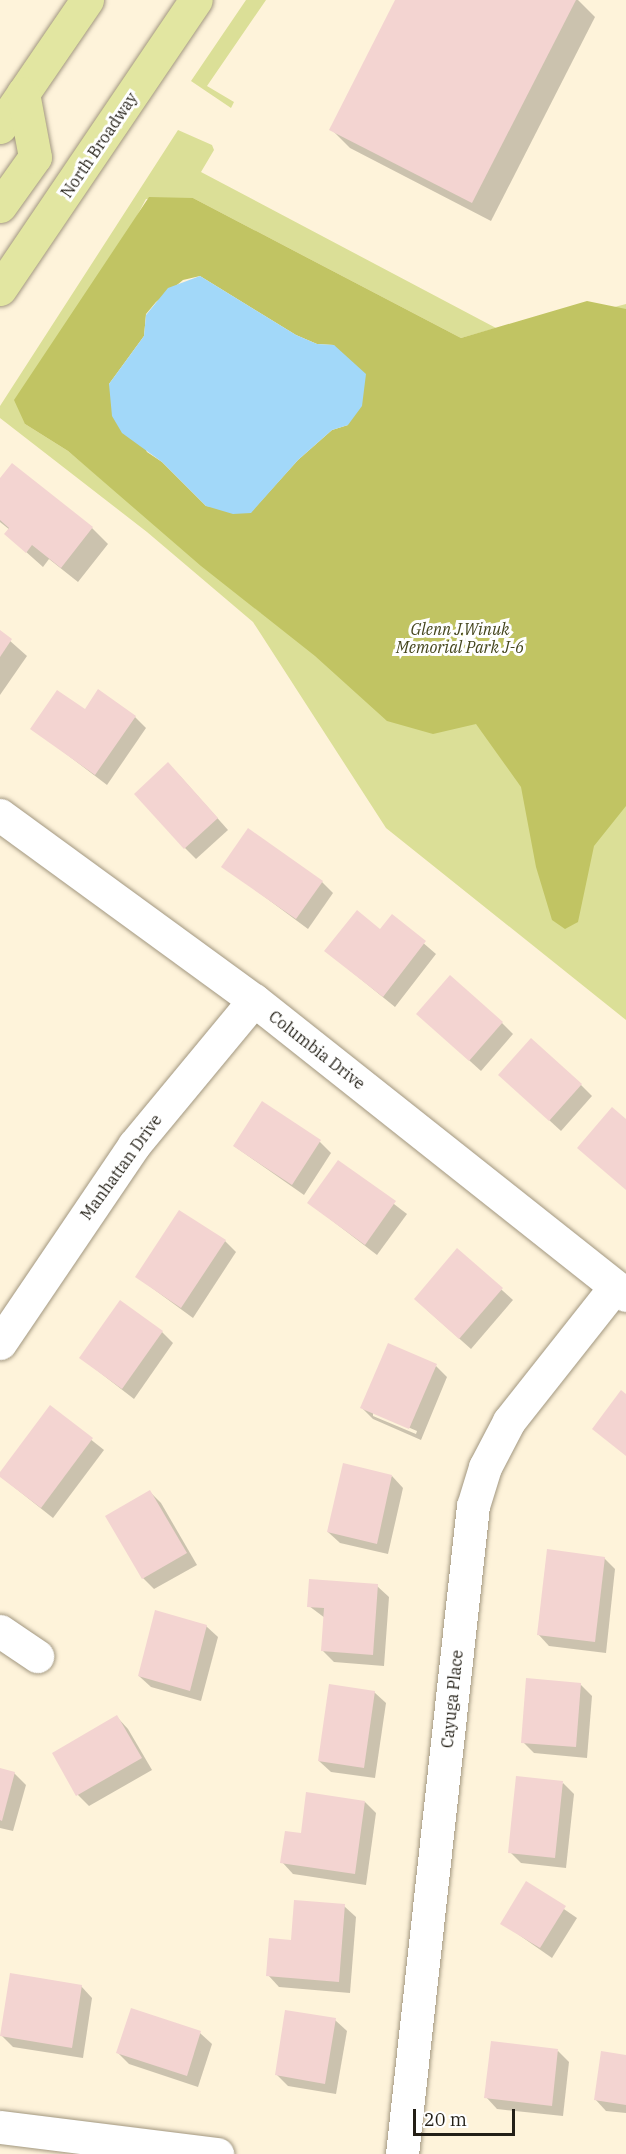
<!DOCTYPE html>
<style>
body{margin:0}
#map{position:relative;width:626px;height:2154px;overflow:hidden;background:#fef3da;font-family:"IBM Plex Serif",serif}
div>[style]{position:absolute}
.green>*{inset:0;background:#dbdf97}
.forest>*{inset:0;background:#c1c463}
.water>*{inset:0;background:#a2d8f9}
.shadow>*{inset:0;background:#0003}
.building>*{inset:0;background:#f3d4d1}
.roads{filter:drop-shadow(0 0 2px #a29780) drop-shadow(0 0 2px #a29780)}
.minor>*{height:33px;margin:-16.5px;padding:0 16.5px;transform-origin:16.5px;border-radius:16.5px;background:#fff}
.major>*{height:33px;margin:-16.5px;padding:0 16.5px;transform-origin:16.5px;border-radius:16.5px;background:#e2e6a1}
span{translate:-50% -50%;white-space:nowrap;text-align:center;line-height:1.15;-webkit-text-stroke:6px #fff;paint-order:stroke}
.street-label{font-size:16px;color:#231f16}
.park-label{font-size:16px;color:#44451d;font-style:italic}
.scale{position:absolute;left:413px;top:2109px;width:102px;height:27px;box-sizing:border-box;border:3px solid #231f16;border-top:0;padding-left:8px;font-size:18px;line-height:21px;white-space:nowrap;color:#231f16;-webkit-text-stroke:4px #fff;paint-order:stroke}
</style>
<div id="map">
<div class="green">
<div style="clip-path:polygon(246px 0,266px 0,207px 86px,234px 102px,231px 108px,191px 81px)"></div>
<div style="clip-path:polygon(178px 130px,212px 145px,214px 150px,201px 172px,496px 328px,461px 338px,193px 198px,146px 199px,25px 424px,68px 451px,261px 613px,504px 336px,626px 304px,626px 1020px,386px 828px,253px 622px,147px 532px,0 418px,0 406px)"></div>
</div>
<div class="forest">
<div style="clip-path:polygon(evenodd,149px 197px,193px 198px,461px 338px,587px 301px,626px 309px,626px 806px,594px 846px,578px 922px,565px 929px,552px 920px,536px 867px,521px 787px,476px 724px,433px 734px,387px 721px,315px 656px,201px 566px,68px 451px,25px 424px,14px 400px,149px 197px,200px 276px,296px 335px,317px 344px,334px 345px,348px 425px,332px 430px,298px 460px,251px 512px,206px 506px,162px 462px,147px 452px,109px 384px,144px 336px,146px 314px,156px 302px,183px 280px,200px 276px)"></div>
</div>
<div class="water">
<div style="clip-path:polygon(200px 276px,296px 335px,317px 344px,334px 345px,366px 374px,362px 406px,348px 425px,332px 430px,298px 460px,251px 513px,233px 514px,206px 506px,162px 462px,122px 433px,112px 416px,109px 384px,144px 336px,146px 315px,168px 288px)"></div>
</div>
<div class="shadow">
<div style="clip-path:polygon(397px 0,578px 0,595px 17px,491px 221px,350px 148px,331px 129px)"></div>
<div style="clip-path:polygon(0 480px,92px 528px,108px 544px,78px 582px,49px 559px,43px 567px,6px 534px,10px 530px,0 522px)"></div>
<div style="clip-path:polygon(0 632px,27px 656px,0 695px)"></div>
<div style="clip-path:polygon(85px 711px,135px 717px,146px 728px,107px 785px,32px 728px)"></div>
<div style="clip-path:polygon(180px 776px,228px 830px,196px 859px,185px 848px)"></div>
<div style="clip-path:polygon(223px 866px,322px 882px,333px 893px,308px 929px)"></div>
<div style="clip-path:polygon(392px 916px,436px 954px,395px 1007px,326px 951px,381px 931px)"></div>
<div style="clip-path:polygon(418px 1014px,502px 1023px,513px 1034px,481px 1071px)"></div>
<div style="clip-path:polygon(581px 1085px,592px 1096px,561px 1131px,512px 1086px)"></div>
<div style="clip-path:polygon(320px 1142px,331px 1153px,304px 1195px,234px 1146px)"></div>
<div style="clip-path:polygon(339px 1162px,407px 1214px,377px 1255px,309px 1203px)"></div>
<div style="clip-path:polygon(225px 1241px,236px 1252px,193px 1318px,137px 1277px)"></div>
<div style="clip-path:polygon(457px 1250px,513px 1300px,471px 1349px,427px 1310px)"></div>
<div style="clip-path:polygon(162px 1332px,173px 1343px,134px 1399px,81px 1358px)"></div>
<div style="clip-path:polygon(evenodd,436px 1366px,447px 1377px,421px 1440px,373px 1419px,362px 1408px,436px 1366px,373px 1412px,417px 1431px,416px 1434px,373px 1416px,373px 1412px)"></div>
<div style="clip-path:polygon(50px 1407px,104px 1450px,53px 1518px,0 1476px)"></div>
<div style="clip-path:polygon(392px 1476px,403px 1488px,388px 1554px,340px 1543px,328px 1532px)"></div>
<div style="clip-path:polygon(150px 1492px,161px 1503px,197px 1565px,154px 1589px,143px 1578px)"></div>
<div style="clip-path:polygon(604px 1558px,615px 1569px,606px 1653px,549px 1646px,538px 1634px)"></div>
<div style="clip-path:polygon(377px 1586px,389px 1597px,384px 1666px,334px 1662px,323px 1651px,325px 1618px,309px 1606px)"></div>
<div style="clip-path:polygon(206px 1626px,218px 1637px,201px 1701px,151px 1687px,139px 1676px)"></div>
<div style="clip-path:polygon(580px 1684px,592px 1696px,587px 1758px,534px 1753px,523px 1742px)"></div>
<div style="clip-path:polygon(374px 1692px,386px 1703px,375px 1778px,331px 1772px,319px 1761px)"></div>
<div style="clip-path:polygon(117px 1717px,128px 1729px,152px 1770px,89px 1806px,78px 1795px,54px 1754px)"></div>
<div style="clip-path:polygon(0 1770px,14px 1773px,26px 1785px,13px 1831px,0 1828px)"></div>
<div style="clip-path:polygon(563px 1783px,574px 1794px,566px 1868px,521px 1863px,510px 1852px)"></div>
<div style="clip-path:polygon(365px 1802px,376px 1813px,366px 1885px,293px 1874px,282px 1862px,302px 1835px)"></div>
<div style="clip-path:polygon(526px 1883px,577px 1918px,552px 1958px,502px 1923px)"></div>
<div style="clip-path:polygon(344px 1906px,356px 1917px,350px 1993px,279px 1987px,268px 1975px)"></div>
<div style="clip-path:polygon(81px 1986px,92px 1998px,83px 2058px,13px 2047px,2px 2036px)"></div>
<div style="clip-path:polygon(335px 2020px,347px 2031px,336px 2094px,288px 2086px,276px 2074px)"></div>
<div style="clip-path:polygon(200px 2033px,212px 2044px,198px 2087px,129px 2064px,118px 2053px)"></div>
<div style="clip-path:polygon(558px 2051px,569px 2062px,563px 2116px,497px 2109px,486px 2097px)"></div>
<div style="clip-path:polygon(626px 2057px,626px 2113px,606px 2111px,595px 2099px)"></div>
</div>
<div class="building">
<div style="clip-path:polygon(395px 0,576px 0,472px 203px,329px 130px)"></div>
<div style="clip-path:polygon(12px 463px,93px 527px,61px 568px,32px 545px,26px 553px,4px 534px,9px 528px,0 520px,0 478px)"></div>
<div style="clip-path:polygon(0 630px,12px 639px,0 657px)"></div>
<div style="clip-path:polygon(98px 689px,136px 716px,95px 775px,30px 729px,57px 690px,85px 709px)"></div>
<div style="clip-path:polygon(168px 762px,218px 818px,184px 849px,134px 794px)"></div>
<div style="clip-path:polygon(248px 828px,323px 881px,296px 919px,221px 867px)"></div>
<div style="clip-path:polygon(357px 910px,380px 929px,392px 914px,426px 941px,383px 997px,324px 951px)"></div>
<div style="clip-path:polygon(450px 975px,503px 1022px,469px 1061px,416px 1014px)"></div>
<div style="clip-path:polygon(531px 1038px,582px 1084px,549px 1121px,498px 1075px)"></div>
<div style="clip-path:polygon(262px 1101px,321px 1140px,292px 1185px,233px 1146px)"></div>
<div style="clip-path:polygon(612px 1107px,626px 1119px,626px 1190px,577px 1148px)"></div>
<div style="clip-path:polygon(338px 1160px,396px 1201px,365px 1245px,307px 1203px)"></div>
<div style="clip-path:polygon(179px 1210px,226px 1240px,181px 1308px,135px 1277px)"></div>
<div style="clip-path:polygon(457px 1248px,503px 1288px,459px 1339px,414px 1299px)"></div>
<div style="clip-path:polygon(120px 1300px,163px 1331px,122px 1389px,79px 1358px)"></div>
<div style="clip-path:polygon(388px 1343px,437px 1364px,409px 1429px,360px 1408px)"></div>
<div style="clip-path:polygon(621px 1390px,626px 1394px,626px 1456px,592px 1429px)"></div>
<div style="clip-path:polygon(50px 1405px,93px 1438px,41px 1508px,0 1477px,0 1472px)"></div>
<div style="clip-path:polygon(343px 1463px,392px 1475px,377px 1544px,327px 1532px)"></div>
<div style="clip-path:polygon(150px 1490px,187px 1553px,142px 1579px,105px 1516px)"></div>
<div style="clip-path:polygon(547px 1549px,605px 1557px,595px 1642px,537px 1635px)"></div>
<div style="clip-path:polygon(309px 1579px,378px 1584px,373px 1655px,321px 1651px,324px 1608px,307px 1607px)"></div>
<div style="clip-path:polygon(155px 1610px,207px 1625px,190px 1691px,138px 1676px)"></div>
<div style="clip-path:polygon(526px 1678px,581px 1683px,576px 1747px,521px 1743px)"></div>
<div style="clip-path:polygon(329px 1684px,375px 1691px,364px 1768px,318px 1761px)"></div>
<div style="clip-path:polygon(117px 1715px,142px 1758px,76px 1796px,52px 1753px)"></div>
<div style="clip-path:polygon(0 1768px,15px 1772px,2px 1821px,0 1820px)"></div>
<div style="clip-path:polygon(516px 1776px,563px 1781px,555px 1858px,508px 1853px)"></div>
<div style="clip-path:polygon(306px 1792px,365px 1801px,355px 1874px,280px 1863px,285px 1831px,301px 1833px)"></div>
<div style="clip-path:polygon(526px 1881px,566px 1906px,540px 1948px,500px 1924px)"></div>
<div style="clip-path:polygon(294px 1900px,345px 1904px,339px 1982px,266px 1976px,269px 1938px,291px 1940px)"></div>
<div style="clip-path:polygon(10px 1973px,82px 1985px,72px 2048px,0 2036px)"></div>
<div style="clip-path:polygon(131px 2008px,201px 2031px,187px 2076px,116px 2053px)"></div>
<div style="clip-path:polygon(285px 2010px,336px 2018px,325px 2084px,275px 2075px)"></div>
<div style="clip-path:polygon(491px 2041px,558px 2049px,552px 2106px,484px 2098px)"></div>
<div style="clip-path:polygon(601px 2051px,626px 2055px,626px 2105px,594px 2100px)"></div>
</div>
<div class="roads">
<div class="minor">
<div style="left:0;top:815px;width:314px;rotate:36.1deg"></div>
<div style="left:254px;top:1000px;width:475px;rotate:38.4deg"></div>
<div style="left:0;top:1343px;width:239px;rotate:-55.9deg"></div>
<div style="left:134px;top:1145px;width:188px;rotate:-50.4deg"></div>
<div style="left:0;top:1631px;width:45px;rotate:34deg"></div>
<div style="left:0;top:2127px;width:219px;rotate:7.1deg"></div>
<div style="left:402px;top:2154px;width:652px;rotate:-83.75deg"></div>
<div style="left:473px;top:1506px;width:41px;rotate:-72.9deg"></div>
<div style="left:485px;top:1467px;width:52px;rotate:-62.4deg"></div>
<div style="left:509px;top:1421px;width:171px;rotate:-51.7deg"></div>
</div>
<div class="major">
<div style="left:0;top:127px;width:154px;rotate:-55.6deg"></div>
<div style="left:0;top:206px;width:60px;rotate:-54.5deg"></div>
<div style="left:35px;top:157px;width:65px;rotate:-100.6deg"></div>
<div style="left:0;top:289px;width:349px;rotate:-55.9deg"></div>
</div>
</div>
<div class="street-label">
<span style="left:99px;top:145px;rotate:-56deg">North Broadway</span>
<span style="left:317px;top:1050px;rotate:38deg">Columbia Drive</span>
<span style="left:121px;top:1167px;rotate:-54deg">Manhattan Drive</span>
<span style="left:452px;top:1699px;rotate:-84deg">Cayuga Place</span>
</div>
<div class="park-label">
<span style="left:460px;top:638px">Glenn J.Winuk<br>Memorial Park J-6</span>
</div>
<div class="scale">20 m</div>
</div>
